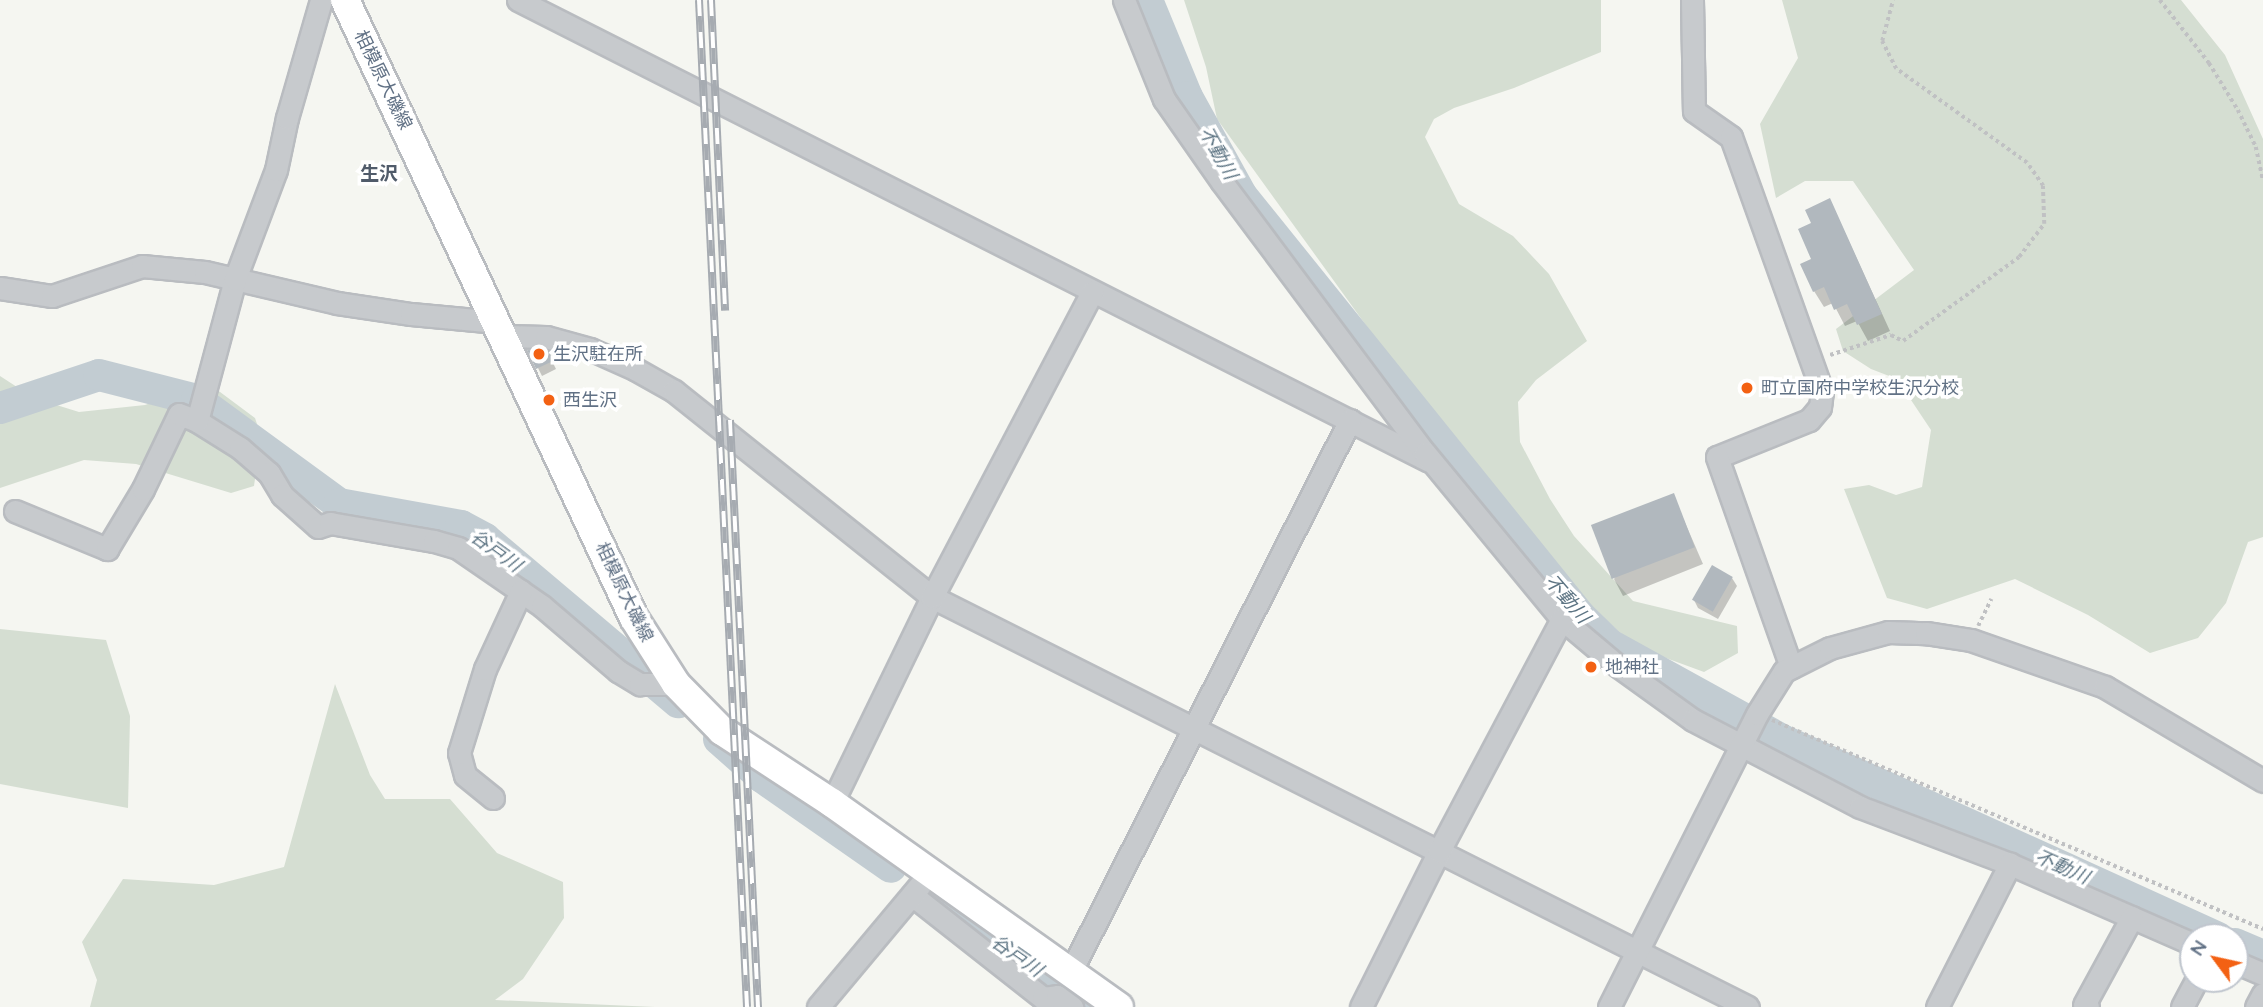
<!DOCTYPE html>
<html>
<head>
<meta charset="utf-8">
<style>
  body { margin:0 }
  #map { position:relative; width:2263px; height:1007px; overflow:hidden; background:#f5f6f1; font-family:Quicksand,"Noto Sans JP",sans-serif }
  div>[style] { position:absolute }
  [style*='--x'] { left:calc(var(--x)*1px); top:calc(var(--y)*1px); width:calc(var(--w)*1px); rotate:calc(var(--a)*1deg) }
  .green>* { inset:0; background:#d5ded2 }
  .shadow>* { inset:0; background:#0003 }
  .river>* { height:32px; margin:-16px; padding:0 16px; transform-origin:16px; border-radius:16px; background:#c2ccd2 }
  .building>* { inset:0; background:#b1b8be; transform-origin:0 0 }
  .path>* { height:3.5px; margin-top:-1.75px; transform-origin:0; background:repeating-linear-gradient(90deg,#c0c1c3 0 3.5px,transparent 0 7px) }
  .roads { filter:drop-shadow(2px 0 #b9bcc0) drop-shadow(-2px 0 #b9bcc0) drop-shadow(0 2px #b9bcc0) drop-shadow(0 -2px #b9bcc0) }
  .minor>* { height:21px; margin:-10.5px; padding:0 10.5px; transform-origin:10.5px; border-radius:10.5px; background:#c7cacd }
  .major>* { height:28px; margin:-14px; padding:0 14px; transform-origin:14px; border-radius:14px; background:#fff }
  .rail>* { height:8px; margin-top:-4px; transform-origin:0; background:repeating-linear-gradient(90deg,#fff 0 16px,#a6abb1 0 32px); box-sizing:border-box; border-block:2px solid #a6abb1 }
  .dots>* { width:19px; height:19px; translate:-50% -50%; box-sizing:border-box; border:4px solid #fff; border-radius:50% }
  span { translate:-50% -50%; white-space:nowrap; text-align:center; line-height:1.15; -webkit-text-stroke:7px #fff; paint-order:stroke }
  .street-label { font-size:18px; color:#617185 }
  .poi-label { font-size:18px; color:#617185 }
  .left { translate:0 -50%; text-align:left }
  .water-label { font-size:19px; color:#5d7483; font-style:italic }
  .neighbourhood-label { font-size:19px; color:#505b6a; font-weight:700 }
  .north { position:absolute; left:2179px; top:923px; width:70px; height:70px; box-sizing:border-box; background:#fff; border:2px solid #c0c6ce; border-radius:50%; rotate:303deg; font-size:19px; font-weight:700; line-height:28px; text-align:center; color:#617185 }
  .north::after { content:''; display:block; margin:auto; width:24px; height:32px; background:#f36113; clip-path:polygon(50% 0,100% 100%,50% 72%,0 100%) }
</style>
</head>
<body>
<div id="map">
  <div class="green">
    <div style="clip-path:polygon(1184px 0,1601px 0,1601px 52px,1514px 88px,1454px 108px,1434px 119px,1425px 137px,1459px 204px,1513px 236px,1549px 274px,1587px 341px,1536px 380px,1518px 402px,1520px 442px,1550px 499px,1574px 536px,1633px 601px,1737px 626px,1738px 653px,1704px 672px,1636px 647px,1562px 580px,1412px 389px,1217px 119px,1206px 67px)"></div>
    <div style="clip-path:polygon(1782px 0,2181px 0,2225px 55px,2263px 139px,2263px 537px,2248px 542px,2226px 603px,2198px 638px,2150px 653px,2088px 615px,2015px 579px,1927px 609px,1887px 598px,1844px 489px,1869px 485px,1896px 495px,1922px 487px,1931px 430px,1897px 379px,1871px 369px,1843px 351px,1836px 329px,1914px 270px,1853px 181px,1805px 181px,1776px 198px,1760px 124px,1798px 58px)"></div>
    <div style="clip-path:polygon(0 376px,34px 398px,79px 412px,145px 405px,192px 388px,216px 389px,255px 418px,261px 436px,254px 486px,231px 493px,136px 464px,84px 460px,0 488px)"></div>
    <div style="clip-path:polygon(0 629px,106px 640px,130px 716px,128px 808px,0 784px)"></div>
    <div style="clip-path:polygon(335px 684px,370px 775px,385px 799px,450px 799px,497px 853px,563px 882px,564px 918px,523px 979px,495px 1000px,655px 1007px,90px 1007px,97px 980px,82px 942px,123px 879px,214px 885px,284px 867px)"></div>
  </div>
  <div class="shadow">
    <div style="clip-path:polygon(1830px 200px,1890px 331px,1868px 341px,1857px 321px,1845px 326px,1833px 303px,1824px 307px,1814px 291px,1813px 224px)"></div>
    <div style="clip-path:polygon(548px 353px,556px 369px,542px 376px,538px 368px)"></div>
    <div style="clip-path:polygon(1673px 495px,1703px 564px,1623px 596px,1614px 579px)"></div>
    <div style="clip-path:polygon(1732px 578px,1737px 586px,1718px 619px,1698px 608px,1694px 600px)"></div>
  </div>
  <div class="river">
    <div style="--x:1147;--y:0;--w:105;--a:67.6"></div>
    <div style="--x:1187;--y:97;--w:112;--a:61.1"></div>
    <div style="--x:1241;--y:195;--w:541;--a:51.16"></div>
    <div style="--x:1580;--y:616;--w:42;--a:44"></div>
    <div style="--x:1610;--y:645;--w:196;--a:28.9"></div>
    <div style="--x:1782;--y:740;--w:478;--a:24.4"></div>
    <div style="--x:0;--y:408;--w:104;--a:-18.4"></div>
    <div style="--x:99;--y:375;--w:101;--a:14.3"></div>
    <div style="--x:197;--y:400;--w:176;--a:36.2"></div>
    <div style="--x:339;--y:504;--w:124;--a:10.2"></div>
    <div style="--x:461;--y:526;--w:27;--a:28"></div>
    <div style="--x:485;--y:539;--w:253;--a:40.2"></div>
    <div style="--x:719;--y:739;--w:57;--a:41.5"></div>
    <div style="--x:762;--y:777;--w:157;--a:34.9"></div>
    <div style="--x:944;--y:905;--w:178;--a:34.9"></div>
    <div style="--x:2235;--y:944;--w:30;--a:23"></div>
  </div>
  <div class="building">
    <div style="clip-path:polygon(1830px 198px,1882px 314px,1857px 325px,1847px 304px,1834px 310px,1824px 287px,1813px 292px,1800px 264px,1811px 259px,1798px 229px,1811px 223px,1805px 210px)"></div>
    <div style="clip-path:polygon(527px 350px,549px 351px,553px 361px,536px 369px)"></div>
    <div style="left:1674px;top:493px;width:58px;height:89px;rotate:69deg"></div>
    <div style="left:1712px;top:565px;width:24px;height:40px;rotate:30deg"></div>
  </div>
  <div class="path">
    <div style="--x:2160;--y:0;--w:80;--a:52.1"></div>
    <div style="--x:2209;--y:63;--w:55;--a:58.3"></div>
    <div style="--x:2238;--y:110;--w:41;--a:64.1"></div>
    <div style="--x:2256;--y:147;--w:33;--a:78"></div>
    <div style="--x:1830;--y:355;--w:64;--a:-18.2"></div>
    <div style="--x:1891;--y:335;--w:13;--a:27"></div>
    <div style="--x:1903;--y:341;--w:143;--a:-35.9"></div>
    <div style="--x:2019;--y:257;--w:41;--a:-52.9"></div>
    <div style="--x:2044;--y:224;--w:38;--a:-92"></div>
    <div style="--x:2043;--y:186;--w:28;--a:-125"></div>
    <div style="--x:2027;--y:163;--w:161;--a:-144.3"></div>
    <div style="--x:1896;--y:69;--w:31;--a:-117"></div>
    <div style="--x:1882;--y:41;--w:42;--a:-75"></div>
    <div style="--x:1978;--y:626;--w:30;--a:-64"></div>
    <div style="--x:1772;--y:720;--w:534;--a:23.06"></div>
  </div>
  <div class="roads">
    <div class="minor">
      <div style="--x:518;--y:0;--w:1021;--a:26.84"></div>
      <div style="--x:1124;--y:0;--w:107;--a:68"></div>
      <div style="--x:1164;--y:99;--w:101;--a:55.1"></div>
      <div style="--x:1222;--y:182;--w:339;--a:53.2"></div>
      <div style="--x:1425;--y:453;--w:215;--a:50.5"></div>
      <div style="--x:1562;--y:619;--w:73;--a:40"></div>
      <div style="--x:1618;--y:666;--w:92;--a:35.8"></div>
      <div style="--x:1693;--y:720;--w:188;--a:27.5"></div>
      <div style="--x:1860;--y:807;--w:160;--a:20.8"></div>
      <div style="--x:2010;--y:864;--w:200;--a:23.6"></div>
      <div style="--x:1692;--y:0;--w:111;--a:89"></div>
      <div style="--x:1694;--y:111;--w:45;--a:35.1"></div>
      <div style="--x:1731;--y:137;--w:270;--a:70.3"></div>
      <div style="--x:1822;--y:391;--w:16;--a:97"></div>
      <div style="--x:1820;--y:407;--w:17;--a:130"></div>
      <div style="--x:1809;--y:420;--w:99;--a:158.1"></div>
      <div style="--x:1717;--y:457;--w:223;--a:70.6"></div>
      <div style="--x:0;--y:288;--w:53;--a:8.7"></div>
      <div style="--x:52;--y:296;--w:95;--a:-18.4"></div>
      <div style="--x:142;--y:266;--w:63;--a:5.4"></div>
      <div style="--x:205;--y:272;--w:136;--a:13.2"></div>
      <div style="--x:337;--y:303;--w:75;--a:8.5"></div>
      <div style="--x:411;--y:314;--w:86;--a:5.3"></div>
      <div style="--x:504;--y:336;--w:42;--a:1.4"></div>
      <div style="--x:546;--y:337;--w:46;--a:15.3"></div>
      <div style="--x:590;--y:349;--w:49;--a:24"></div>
      <div style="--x:635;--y:369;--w:45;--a:29.4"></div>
      <div style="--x:674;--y:391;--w:330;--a:38.6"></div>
      <div style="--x:932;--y:597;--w:913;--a:26.68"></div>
      <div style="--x:197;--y:421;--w:51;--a:32.1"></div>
      <div style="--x:240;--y:448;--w:38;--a:41"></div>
      <div style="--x:269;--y:473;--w:26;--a:59"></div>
      <div style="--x:282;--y:495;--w:48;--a:41.6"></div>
      <div style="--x:318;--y:527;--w:13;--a:-18"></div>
      <div style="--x:330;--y:523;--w:106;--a:9.8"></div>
      <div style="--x:434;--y:541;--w:25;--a:16"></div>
      <div style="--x:458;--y:548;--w:102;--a:34.6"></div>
      <div style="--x:542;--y:606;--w:100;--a:40.5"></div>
      <div style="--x:618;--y:671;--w:26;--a:31"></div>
      <div style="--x:640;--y:684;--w:36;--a:0"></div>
      <div style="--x:15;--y:511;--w:100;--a:22.4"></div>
      <div style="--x:107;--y:549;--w:70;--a:-59"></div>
      <div style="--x:143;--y:489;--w:83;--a:-64.4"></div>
      <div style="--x:179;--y:414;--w:19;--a:21"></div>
      <div style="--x:197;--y:421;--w:147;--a:-75"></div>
      <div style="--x:235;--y:279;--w:116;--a:-69.4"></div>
      <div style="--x:276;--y:170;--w:53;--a:-78.1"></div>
      <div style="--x:287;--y:118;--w:123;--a:-73.9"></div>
      <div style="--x:493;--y:798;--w:36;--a:-141"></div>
      <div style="--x:465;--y:775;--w:23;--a:-105"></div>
      <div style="--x:459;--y:753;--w:88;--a:-72.8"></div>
      <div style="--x:485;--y:669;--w:86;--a:-65.2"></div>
      <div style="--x:832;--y:803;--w:229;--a:-64.1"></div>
      <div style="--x:932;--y:597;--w:344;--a:-62.3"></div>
      <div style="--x:912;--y:895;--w:167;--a:38.2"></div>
      <div style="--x:1043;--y:998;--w:14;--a:-8"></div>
      <div style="--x:1057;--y:996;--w:19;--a:36"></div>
      <div style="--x:2235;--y:962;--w:30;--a:23"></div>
      <div style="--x:1070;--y:973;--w:620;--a:-63.15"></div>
      <div style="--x:818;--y:1007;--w:159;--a:-50.1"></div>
      <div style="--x:1361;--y:1007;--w:174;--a:-63.4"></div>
      <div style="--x:1439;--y:851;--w:263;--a:-62.1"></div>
      <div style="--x:1609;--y:1007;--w:328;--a:-63.2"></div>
      <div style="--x:1757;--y:714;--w:51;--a:-57.9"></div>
      <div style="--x:1784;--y:671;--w:51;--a:-26.6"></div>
      <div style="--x:1830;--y:648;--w:60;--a:-15.4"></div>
      <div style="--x:1888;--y:632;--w:38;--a:2"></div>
      <div style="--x:1926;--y:633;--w:46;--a:8.8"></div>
      <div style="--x:1971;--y:640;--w:142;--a:19.3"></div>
      <div style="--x:2105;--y:687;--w:184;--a:30.7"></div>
      <div style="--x:1937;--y:1007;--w:161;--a:-63"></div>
      <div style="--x:2088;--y:1007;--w:4;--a:-153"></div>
      <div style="--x:2084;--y:1005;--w:100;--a:-61.4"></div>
      <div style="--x:2182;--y:1007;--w:32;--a:-62"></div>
      <div style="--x:2256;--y:1007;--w:15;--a:-62"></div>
    </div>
    <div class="major">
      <div style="--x:345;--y:0;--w:682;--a:64.94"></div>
      <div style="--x:634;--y:618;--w:78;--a:57.5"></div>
      <div style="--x:676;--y:684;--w:66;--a:45.6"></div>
      <div style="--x:722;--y:731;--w:131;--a:33.2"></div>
      <div style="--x:832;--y:803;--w:352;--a:35.4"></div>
    </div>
  </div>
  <div class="rail">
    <div style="--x:699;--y:0;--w:1008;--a:87.27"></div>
    <div style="--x:711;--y:0;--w:311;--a:87.4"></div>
    <div style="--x:730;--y:420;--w:588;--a:87.27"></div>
  </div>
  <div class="dots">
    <div style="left:539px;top:354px;background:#f36113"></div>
    <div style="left:1747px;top:388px;background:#f36113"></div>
    <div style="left:549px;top:400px;background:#f36113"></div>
    <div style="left:1591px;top:667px;background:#f36113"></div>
  </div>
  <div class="street-label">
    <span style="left:383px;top:80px;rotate:64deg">相模原大磯線</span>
    <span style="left:624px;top:592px;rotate:64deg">相模原大磯線</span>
  </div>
  <div class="poi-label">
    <span class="left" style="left:553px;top:354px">生沢駐在所</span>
    <span class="left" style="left:1761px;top:388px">町立国府中学校生沢分校</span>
    <span class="left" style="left:563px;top:400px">西生沢</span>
    <span class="left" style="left:1605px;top:667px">地神社</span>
  </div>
  <div class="water-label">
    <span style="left:1218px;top:153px;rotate:61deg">不動川</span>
    <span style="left:496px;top:551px;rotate:36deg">谷戸川</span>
    <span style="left:1567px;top:599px;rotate:49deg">不動川</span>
    <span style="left:2062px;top:867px;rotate:24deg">不動川</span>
    <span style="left:1017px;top:956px;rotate:35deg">谷戸川</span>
  </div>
  <div class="neighbourhood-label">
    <span style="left:379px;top:174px">生沢</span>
  </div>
  <div class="north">N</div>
</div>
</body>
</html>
